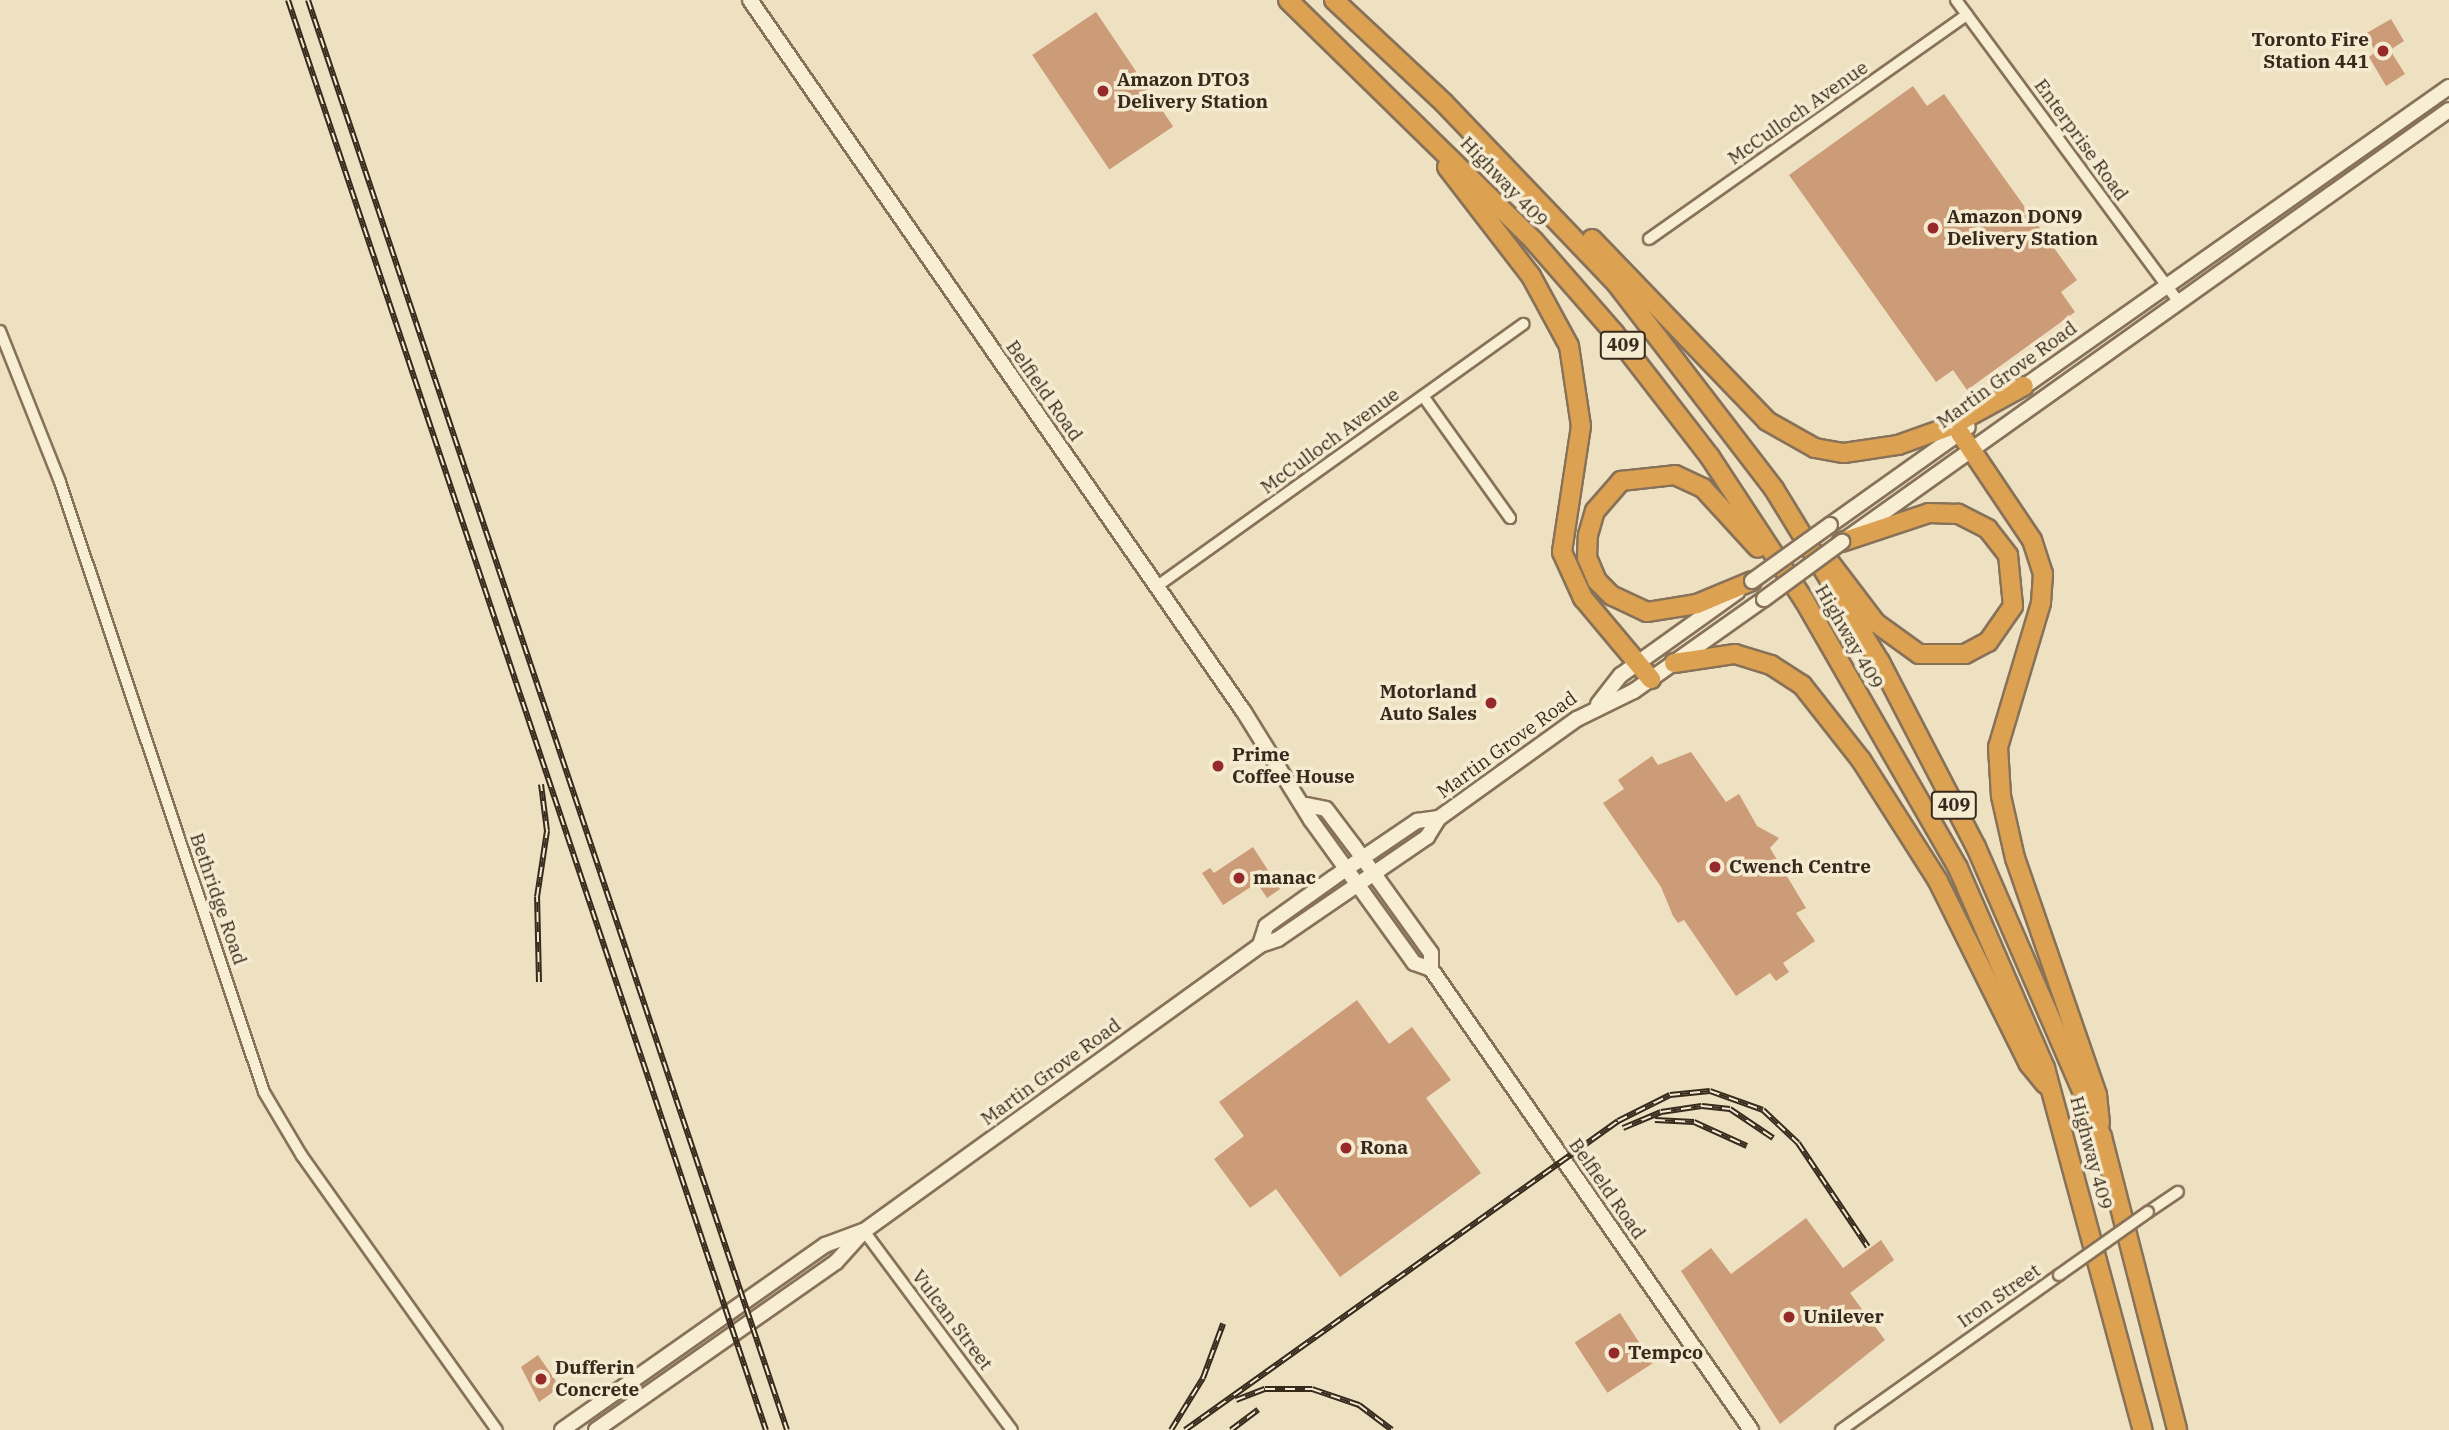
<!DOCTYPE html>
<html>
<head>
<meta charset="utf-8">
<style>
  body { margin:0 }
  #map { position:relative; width:2449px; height:1430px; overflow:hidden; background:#eee1c1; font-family:"IBM Plex Serif",serif }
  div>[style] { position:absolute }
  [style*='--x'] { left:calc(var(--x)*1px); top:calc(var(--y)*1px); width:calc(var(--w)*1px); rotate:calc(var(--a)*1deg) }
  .building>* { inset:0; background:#cc9b77; transform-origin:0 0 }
  .roads { filter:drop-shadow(2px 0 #877259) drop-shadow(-2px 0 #877259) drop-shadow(0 2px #877259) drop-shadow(0 -2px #877259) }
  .street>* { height:10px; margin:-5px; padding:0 5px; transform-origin:5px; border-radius:5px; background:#f8eed4 }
  .secondary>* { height:14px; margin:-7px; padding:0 7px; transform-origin:7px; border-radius:7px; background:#f8eed4 }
  .highway>* { height:18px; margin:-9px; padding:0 9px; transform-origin:9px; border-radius:9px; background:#dda152 }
  .rail>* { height:6px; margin-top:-3px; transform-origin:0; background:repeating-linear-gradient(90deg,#f5ebd1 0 10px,#372a1d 0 20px); box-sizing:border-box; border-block:2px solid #372a1d }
  .bridges { filter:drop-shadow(2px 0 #877259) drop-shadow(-2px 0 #877259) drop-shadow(0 2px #877259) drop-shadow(0 -2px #877259) }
  .street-bridge>* { height:10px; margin:-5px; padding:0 5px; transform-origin:5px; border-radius:5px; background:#f8eed4 }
  .secondary-bridge>* { height:14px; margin:-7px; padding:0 7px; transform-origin:7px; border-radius:7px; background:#f8eed4 }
  .dots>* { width:19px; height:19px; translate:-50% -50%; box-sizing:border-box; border:4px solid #f5ebd1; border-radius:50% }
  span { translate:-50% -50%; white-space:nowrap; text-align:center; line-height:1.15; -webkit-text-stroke:7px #f5ebd1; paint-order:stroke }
  .shield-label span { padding:2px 5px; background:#f5ebd1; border:2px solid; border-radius:5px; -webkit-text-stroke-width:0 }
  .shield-label { font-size:18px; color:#372a1d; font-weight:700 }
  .poi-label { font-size:19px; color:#372a1d; font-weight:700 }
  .right { translate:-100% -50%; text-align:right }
  .left { translate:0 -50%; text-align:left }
  .street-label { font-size:19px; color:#372a1d }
</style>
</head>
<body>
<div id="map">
  <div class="building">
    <div style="left:1096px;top:12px;width:138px;height:77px;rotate:56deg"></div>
    <div style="clip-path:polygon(2391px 19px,2404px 41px,2390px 50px,2405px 74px,2386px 86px,2369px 57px,2376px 52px,2365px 34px)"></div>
    <div style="clip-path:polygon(1913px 86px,1927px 106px,1944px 94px,2077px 280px,2061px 292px,2075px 312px,1967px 390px,1953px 370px,1936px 382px,1789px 175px)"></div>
    <div style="clip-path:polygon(1691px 752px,1726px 802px,1739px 794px,1757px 826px,1779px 838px,1770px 848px,1806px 908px,1796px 913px,1815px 941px,1783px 963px,1789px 972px,1776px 981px,1770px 973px,1736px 996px,1684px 920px,1678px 923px,1673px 916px,1661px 887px,1603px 803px,1624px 789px,1618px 780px,1652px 756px,1658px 765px)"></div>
    <div style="clip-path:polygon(1253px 847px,1280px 889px,1267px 898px,1257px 883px,1223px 905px,1202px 873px,1210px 868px,1214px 873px)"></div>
    <div style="clip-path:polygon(1357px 1000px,1389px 1044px,1412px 1027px,1451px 1080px,1426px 1098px,1481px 1173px,1340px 1277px,1276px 1189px,1250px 1208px,1214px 1159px,1244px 1136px,1219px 1102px)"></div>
    <div style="clip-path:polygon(1806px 1218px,1843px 1268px,1881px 1240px,1885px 1246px,1894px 1260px,1850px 1293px,1885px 1340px,1780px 1424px,1681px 1271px,1711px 1248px,1731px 1274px)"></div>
    <div style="left:1620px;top:1313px;width:60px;height:54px;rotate:57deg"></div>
    <div style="clip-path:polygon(538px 1355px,560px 1387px,539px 1402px,521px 1367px)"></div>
  </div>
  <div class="roads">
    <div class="street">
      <div style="--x:1956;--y:0;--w:374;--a:53.6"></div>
      <div style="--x:1649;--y:239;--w:389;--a:-35.2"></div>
      <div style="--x:0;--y:331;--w:162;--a:68.3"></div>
      <div style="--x:60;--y:482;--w:643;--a:71.51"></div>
      <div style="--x:264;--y:1092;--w:74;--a:59.3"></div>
      <div style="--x:302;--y:1156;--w:336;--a:54.6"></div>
      <div style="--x:1423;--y:396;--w:150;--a:54.5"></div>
      <div style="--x:1156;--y:587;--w:452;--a:-35.6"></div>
      <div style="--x:2148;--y:1212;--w:36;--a:-34"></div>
      <div style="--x:864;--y:1231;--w:248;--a:53.4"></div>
      <div style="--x:1841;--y:1430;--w:267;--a:-35.4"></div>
    </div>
    <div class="secondary">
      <div style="--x:750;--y:0;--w:867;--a:55.25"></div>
      <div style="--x:1244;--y:712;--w:127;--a:58.2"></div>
      <div style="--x:1311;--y:820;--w:176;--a:54.2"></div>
      <div style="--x:1414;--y:963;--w:18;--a:19"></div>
      <div style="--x:1431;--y:969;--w:561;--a:55.23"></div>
      <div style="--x:2015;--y:393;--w:531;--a:-35.19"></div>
      <div style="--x:1830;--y:525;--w:169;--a:-35.4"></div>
      <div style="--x:1849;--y:537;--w:736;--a:-35.44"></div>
      <div style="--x:1598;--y:704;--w:37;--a:-52"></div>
      <div style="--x:1621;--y:675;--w:143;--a:-35.6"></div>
      <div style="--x:1307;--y:805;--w:19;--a:12"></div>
      <div style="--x:1326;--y:809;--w:46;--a:52.9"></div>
      <div style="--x:1354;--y:846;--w:132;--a:54.3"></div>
      <div style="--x:1431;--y:953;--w:16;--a:90"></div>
      <div style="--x:1260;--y:945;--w:20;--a:-72"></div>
      <div style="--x:1266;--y:926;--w:82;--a:-35.6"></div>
      <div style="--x:1333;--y:878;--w:102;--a:-34.2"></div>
      <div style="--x:1417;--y:821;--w:22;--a:-8"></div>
      <div style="--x:562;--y:1430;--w:322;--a:-35.1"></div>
      <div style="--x:825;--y:1245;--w:40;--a:-20.2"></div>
      <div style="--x:596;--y:1430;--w:293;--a:-35"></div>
      <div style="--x:836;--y:1262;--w:42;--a:-47.9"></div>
      <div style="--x:864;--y:1231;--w:488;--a:-35.8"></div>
      <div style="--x:1260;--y:945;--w:19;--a:-18"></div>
      <div style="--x:1278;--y:939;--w:181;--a:-34.4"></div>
      <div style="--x:1427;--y:837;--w:22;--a:-58"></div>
      <div style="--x:1439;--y:818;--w:170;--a:-35.7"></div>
      <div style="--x:1577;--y:719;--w:64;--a:-26.2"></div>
      <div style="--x:1634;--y:691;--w:159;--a:-35.3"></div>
    </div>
    <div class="highway">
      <div style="--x:1288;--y:0;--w:344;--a:44.4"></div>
      <div style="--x:1534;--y:241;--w:123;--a:48.9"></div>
      <div style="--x:1615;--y:334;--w:155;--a:52.3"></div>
      <div style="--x:1710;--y:457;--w:171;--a:56.7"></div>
      <div style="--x:1804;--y:600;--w:309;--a:60.1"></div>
      <div style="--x:1958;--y:868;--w:218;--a:66.5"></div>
      <div style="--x:2045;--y:1068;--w:375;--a:74.9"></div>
      <div style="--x:1334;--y:0;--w:151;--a:43.1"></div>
      <div style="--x:1444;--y:103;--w:249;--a:46.3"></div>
      <div style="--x:1616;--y:283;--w:260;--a:52.5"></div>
      <div style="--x:1774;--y:489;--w:203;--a:58.5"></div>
      <div style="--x:1880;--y:662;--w:208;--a:62.6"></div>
      <div style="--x:1976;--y:847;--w:316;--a:66.5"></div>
      <div style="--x:2102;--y:1137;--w:302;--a:75.6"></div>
      <div style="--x:1447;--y:167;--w:138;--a:52.4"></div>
      <div style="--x:1531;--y:276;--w:80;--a:61.5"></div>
      <div style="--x:1569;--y:346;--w:81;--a:81.5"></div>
      <div style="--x:1581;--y:426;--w:127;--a:98.6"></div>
      <div style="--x:1562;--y:552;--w:51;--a:65.5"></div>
      <div style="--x:1583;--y:598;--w:106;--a:50"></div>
      <div style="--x:1592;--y:239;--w:252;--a:46.1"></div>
      <div style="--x:1767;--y:421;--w:55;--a:29.4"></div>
      <div style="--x:1815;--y:448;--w:29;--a:10"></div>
      <div style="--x:1844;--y:453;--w:55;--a:-8.4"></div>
      <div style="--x:1898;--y:445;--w:56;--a:-19.7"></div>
      <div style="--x:1951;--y:426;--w:83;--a:-28.7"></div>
      <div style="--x:1960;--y:433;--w:129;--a:56.1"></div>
      <div style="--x:2032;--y:540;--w:36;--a:72"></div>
      <div style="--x:2043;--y:574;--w:29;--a:94"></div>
      <div style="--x:2041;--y:603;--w:150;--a:106.6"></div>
      <div style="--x:1998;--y:747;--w:49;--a:86.5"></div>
      <div style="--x:2001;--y:796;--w:64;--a:77.3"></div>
      <div style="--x:2015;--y:858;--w:251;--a:70.9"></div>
      <div style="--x:2097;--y:1095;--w:28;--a:84"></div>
      <div style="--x:1831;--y:564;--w:74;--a:52.7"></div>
      <div style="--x:1876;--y:623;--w:53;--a:35.8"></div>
      <div style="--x:1919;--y:654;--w:46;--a:0"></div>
      <div style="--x:1965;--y:654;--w:26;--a:-28"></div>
      <div style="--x:1988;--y:642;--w:44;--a:-55.2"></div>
      <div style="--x:2013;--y:606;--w:51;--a:-95.6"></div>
      <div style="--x:2008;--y:555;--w:33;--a:-128"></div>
      <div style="--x:1988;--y:529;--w:34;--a:-153"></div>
      <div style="--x:1958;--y:514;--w:29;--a:-178"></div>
      <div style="--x:1929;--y:513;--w:92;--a:161.6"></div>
      <div style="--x:1752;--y:581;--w:60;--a:157.3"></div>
      <div style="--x:1697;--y:604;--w:51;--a:170.9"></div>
      <div style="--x:1647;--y:612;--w:38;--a:-155"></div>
      <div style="--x:1612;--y:596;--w:21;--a:-135"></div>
      <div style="--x:1597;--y:581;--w:25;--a:-113"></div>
      <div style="--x:1587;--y:558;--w:23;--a:-88"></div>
      <div style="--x:1588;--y:535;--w:25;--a:-74"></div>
      <div style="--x:1595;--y:511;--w:40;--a:-49"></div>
      <div style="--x:1621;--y:481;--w:54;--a:-6.3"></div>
      <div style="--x:1675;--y:475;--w:31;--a:25"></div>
      <div style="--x:1703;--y:488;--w:81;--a:47.5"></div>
      <div style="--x:1674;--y:663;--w:62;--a:-8.4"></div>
      <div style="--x:1735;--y:654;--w:38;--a:17"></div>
      <div style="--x:1771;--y:665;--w:37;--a:33"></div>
      <div style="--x:1802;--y:685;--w:95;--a:51.8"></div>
      <div style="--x:1861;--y:760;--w:143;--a:57.5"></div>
      <div style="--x:1938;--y:881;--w:204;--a:63.6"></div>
      <div style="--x:2029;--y:1064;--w:26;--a:51"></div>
    </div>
  </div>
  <div class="rail">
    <div style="--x:288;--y:0;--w:1508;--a:71.52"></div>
    <div style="--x:308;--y:0;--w:1508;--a:71.48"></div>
    <div style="--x:539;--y:982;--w:85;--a:-91.3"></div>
    <div style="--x:537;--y:897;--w:67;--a:-81.4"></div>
    <div style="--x:547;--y:831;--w:47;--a:-97.3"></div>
    <div style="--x:1655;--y:1120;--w:39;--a:3"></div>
    <div style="--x:1694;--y:1122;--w:58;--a:24.4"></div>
    <div style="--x:1623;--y:1128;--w:41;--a:-22.8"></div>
    <div style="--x:1661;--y:1112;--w:41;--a:-8.3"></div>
    <div style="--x:1702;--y:1106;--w:28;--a:6"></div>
    <div style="--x:1730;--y:1109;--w:52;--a:34"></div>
    <div style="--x:1236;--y:1400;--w:31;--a:-21"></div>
    <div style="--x:1265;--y:1389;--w:47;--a:0"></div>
    <div style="--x:1312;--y:1389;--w:50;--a:18.8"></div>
    <div style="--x:1359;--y:1405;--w:41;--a:37.1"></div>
    <div style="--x:1171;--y:1430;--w:61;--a:-58.4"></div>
    <div style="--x:1203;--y:1378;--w:58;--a:-69.7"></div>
    <div style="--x:1185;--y:1430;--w:532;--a:-35.51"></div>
    <div style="--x:1618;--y:1121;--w:58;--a:-26.6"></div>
    <div style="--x:1670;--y:1095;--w:40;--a:-5.7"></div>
    <div style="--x:1710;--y:1091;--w:56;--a:19.7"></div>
    <div style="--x:1763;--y:1110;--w:48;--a:43.3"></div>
    <div style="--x:1798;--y:1143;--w:125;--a:56.1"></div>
    <div style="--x:1231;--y:1430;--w:34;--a:-37"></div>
  </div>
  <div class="bridges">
    <div class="street-bridge">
      <div style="--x:2059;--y:1275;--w:109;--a:-35.3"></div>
    </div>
    <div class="secondary-bridge">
      <div style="--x:1752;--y:581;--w:96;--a:-35.7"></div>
      <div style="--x:1764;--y:599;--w:97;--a:-36.2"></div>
    </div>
  </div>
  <div class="dots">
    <div style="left:2383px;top:51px;background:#962929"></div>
    <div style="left:1103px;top:91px;background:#962929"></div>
    <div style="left:1933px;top:228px;background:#962929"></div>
    <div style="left:1491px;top:703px;background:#962929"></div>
    <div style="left:1218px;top:766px;background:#962929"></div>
    <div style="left:1715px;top:867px;background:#962929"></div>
    <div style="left:1239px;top:878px;background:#962929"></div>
    <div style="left:1346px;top:1148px;background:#962929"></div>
    <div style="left:1789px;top:1317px;background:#962929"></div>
    <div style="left:1614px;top:1353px;background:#962929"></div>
    <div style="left:541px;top:1379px;background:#962929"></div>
  </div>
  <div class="shield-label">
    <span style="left:1623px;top:345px">409</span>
    <span style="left:1954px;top:805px">409</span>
  </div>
  <div class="poi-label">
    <span class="right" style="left:2369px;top:51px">Toronto Fire<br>Station 441</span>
    <span class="left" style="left:1117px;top:91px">Amazon DTO3<br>Delivery Station</span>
    <span class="left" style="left:1947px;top:228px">Amazon DON9<br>Delivery Station</span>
    <span class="right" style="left:1477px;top:703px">Motorland<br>Auto Sales</span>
    <span class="left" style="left:1232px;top:766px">Prime<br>Coffee House</span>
    <span class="left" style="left:1729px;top:867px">Cwench Centre</span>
    <span class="left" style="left:1253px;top:878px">manac</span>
    <span class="left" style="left:1360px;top:1148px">Rona</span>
    <span class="left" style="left:1803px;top:1317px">Unilever</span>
    <span class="left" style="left:1628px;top:1353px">Tempco</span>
    <span class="left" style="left:555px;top:1379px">Dufferin<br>Concrete</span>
  </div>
  <div class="street-label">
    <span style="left:1798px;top:113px;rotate:-35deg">McCulloch Avenue</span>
    <span style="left:2081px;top:140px;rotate:54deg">Enterprise Road</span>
    <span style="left:1504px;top:182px;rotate:46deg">Highway 409</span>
    <span style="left:2007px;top:375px;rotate:-36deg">Martin Grove Road</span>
    <span style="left:1044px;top:391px;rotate:55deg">Belfield Road</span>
    <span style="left:1330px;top:441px;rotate:-36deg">McCulloch Avenue</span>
    <span style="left:1849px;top:637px;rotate:60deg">Highway 409</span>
    <span style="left:1507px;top:745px;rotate:-36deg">Martin Grove Road</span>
    <span style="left:218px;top:899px;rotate:71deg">Bethridge Road</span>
    <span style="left:1051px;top:1072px;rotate:-36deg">Martin Grove Road</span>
    <span style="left:2091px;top:1153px;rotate:75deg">Highway 409</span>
    <span style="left:1607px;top:1189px;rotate:55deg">Belfield Road</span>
    <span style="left:1999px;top:1296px;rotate:-35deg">Iron Street</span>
    <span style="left:952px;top:1320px;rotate:53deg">Vulcan Street</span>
  </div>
</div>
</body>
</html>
